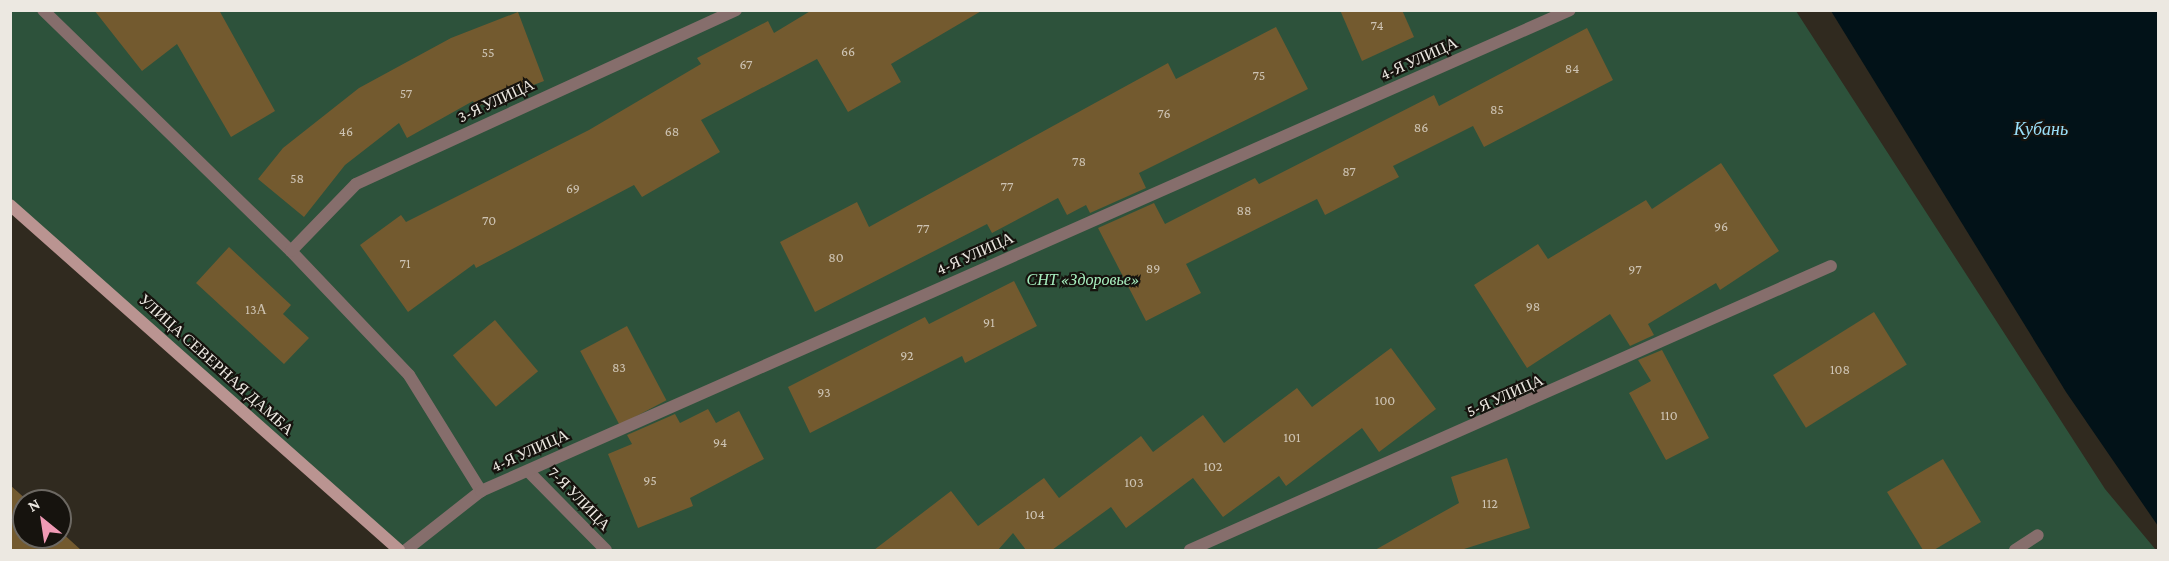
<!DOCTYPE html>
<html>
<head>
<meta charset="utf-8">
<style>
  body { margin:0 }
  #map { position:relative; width:2169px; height:561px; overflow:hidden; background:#302a1f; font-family:"Crimson Pro",serif }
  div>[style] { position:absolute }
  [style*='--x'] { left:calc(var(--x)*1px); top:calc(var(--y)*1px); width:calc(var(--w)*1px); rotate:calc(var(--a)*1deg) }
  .green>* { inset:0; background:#2d523b }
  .water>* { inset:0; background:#021218 }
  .building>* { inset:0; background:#735a2f; transform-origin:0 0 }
  .street>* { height:12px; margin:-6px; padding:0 6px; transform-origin:6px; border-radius:6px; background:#866e6c }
  .secondary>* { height:12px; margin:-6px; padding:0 6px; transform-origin:6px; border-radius:6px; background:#ba9491 }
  span { translate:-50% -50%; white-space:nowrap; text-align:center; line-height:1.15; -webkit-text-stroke:4.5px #16130e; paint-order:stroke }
  .number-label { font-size:14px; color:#cec4b4 }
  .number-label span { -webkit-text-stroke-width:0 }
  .street-label { font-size:16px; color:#ece8e1 }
  .park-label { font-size:16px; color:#a8f0c0; font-style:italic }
  .water-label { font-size:18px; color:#9ae0fa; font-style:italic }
  .frame { position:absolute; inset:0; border:12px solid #ece8e1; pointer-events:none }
  .north { position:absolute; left:12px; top:489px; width:60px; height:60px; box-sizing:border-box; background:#16130e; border:2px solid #6c6862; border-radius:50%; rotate:330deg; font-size:16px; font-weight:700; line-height:24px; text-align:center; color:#ece8e1 }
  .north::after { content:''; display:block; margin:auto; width:21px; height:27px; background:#f09ab5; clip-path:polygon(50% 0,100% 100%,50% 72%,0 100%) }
</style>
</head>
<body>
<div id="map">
  <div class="green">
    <div style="clip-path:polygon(11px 11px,1796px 11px,2105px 489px,2156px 550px,399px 550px,11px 205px)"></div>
  </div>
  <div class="water">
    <div style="clip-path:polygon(1831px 11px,2158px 11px,2158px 526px,2066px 392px)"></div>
  </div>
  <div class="building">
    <div style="clip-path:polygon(94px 10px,219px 10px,275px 111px,231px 137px,177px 44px,142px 71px)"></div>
    <div style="clip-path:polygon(812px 10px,983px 10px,891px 64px,901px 82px,848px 112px,817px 59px,701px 120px,720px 152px,642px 197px,634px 185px,476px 268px,474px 264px,408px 312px,360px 245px,401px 215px,406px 222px,589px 130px,701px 64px,697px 58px,768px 21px,774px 33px)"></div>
    <div style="clip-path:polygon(1340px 10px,1402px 10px,1414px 37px,1362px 61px)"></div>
    <div style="clip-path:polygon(518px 12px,544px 81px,476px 107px,473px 101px,407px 138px,399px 123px,345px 165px,304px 217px,258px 179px,283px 148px,359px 88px,451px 38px)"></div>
    <div style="clip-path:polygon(1276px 27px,1308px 89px,1139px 173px,1146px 188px,1090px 213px,1086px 205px,1067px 215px,1058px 198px,992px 233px,987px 224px,815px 312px,780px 242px,857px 202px,869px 227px,1168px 63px,1176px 79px)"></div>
    <div style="clip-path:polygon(1587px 28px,1613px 80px,1484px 147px,1473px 126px,1393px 166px,1399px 177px,1325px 215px,1317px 199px,1186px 264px,1201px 293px,1146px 321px,1098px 228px,1154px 203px,1165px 224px,1255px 178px,1259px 184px,1434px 95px,1439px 106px)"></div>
    <div style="clip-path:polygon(1721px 163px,1779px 251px,1720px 290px,1716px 283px,1648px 324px,1654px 335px,1630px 346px,1610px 314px,1527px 368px,1474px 285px,1538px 244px,1548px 259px,1646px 200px,1652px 209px)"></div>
    <div style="clip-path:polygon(229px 247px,291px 305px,283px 314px,309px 338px,284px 364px,196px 283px)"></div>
    <div style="clip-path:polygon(1014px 281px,1037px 326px,965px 363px,962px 356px,810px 433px,788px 387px,925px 317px,929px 324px)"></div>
    <div style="left:1874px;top:312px;width:62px;height:119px;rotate:58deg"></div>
    <div style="left:495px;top:320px;width:67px;height:55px;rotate:50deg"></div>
    <div style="left:627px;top:326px;width:84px;height:53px;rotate:62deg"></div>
    <div style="clip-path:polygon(1391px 348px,1436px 409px,1379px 452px,1362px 428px,1286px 486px,1279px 476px,1223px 517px,1193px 478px,1126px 528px,1111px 507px,1052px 550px,1026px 550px,1013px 533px,998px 550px,874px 550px,951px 491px,978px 526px,1044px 478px,1059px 498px,1141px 436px,1153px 452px,1203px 415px,1224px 443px,1297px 388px,1312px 407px)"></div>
    <div style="clip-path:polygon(1662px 350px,1709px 438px,1666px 460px,1629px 393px,1651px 381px,1638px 360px)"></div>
    <div style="clip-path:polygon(708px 409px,716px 423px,739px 411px,764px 459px,690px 498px,693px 506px,638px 528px,608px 454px,632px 444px,627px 435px,675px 414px,680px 423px)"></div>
    <div style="clip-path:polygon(1507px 458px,1530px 528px,1461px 550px,1375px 550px,1459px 503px,1451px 477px)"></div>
    <div style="clip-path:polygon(1943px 459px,1981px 522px,1934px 550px,1923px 550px,1887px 492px)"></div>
    <div style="clip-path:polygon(10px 485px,28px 501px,24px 537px,60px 537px,60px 531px,81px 550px,10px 550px)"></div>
  </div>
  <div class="street">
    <div style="--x:43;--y:10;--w:346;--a:44.2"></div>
    <div style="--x:291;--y:251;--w:171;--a:46.4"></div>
    <div style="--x:409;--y:375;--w:137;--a:58.2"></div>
    <div style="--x:291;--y:251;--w:93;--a:-45.9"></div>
    <div style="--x:356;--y:184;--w:418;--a:-24.6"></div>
    <div style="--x:528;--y:471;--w:111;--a:45.4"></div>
    <div style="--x:406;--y:550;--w:95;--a:-38.2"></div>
    <div style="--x:481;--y:491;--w:1190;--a:-23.83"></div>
    <div style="--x:1190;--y:550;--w:701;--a:-23.9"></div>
    <div style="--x:2015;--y:550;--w:27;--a:-33"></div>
  </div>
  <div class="secondary">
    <div style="--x:10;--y:205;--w:520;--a:41.57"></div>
  </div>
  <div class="number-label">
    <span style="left:1377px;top:25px">74</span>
    <span style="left:848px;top:51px">66</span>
    <span style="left:488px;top:52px">55</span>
    <span style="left:746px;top:64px">67</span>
    <span style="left:1572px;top:68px">84</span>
    <span style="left:1259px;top:75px">75</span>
    <span style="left:406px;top:93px">57</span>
    <span style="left:1497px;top:109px">85</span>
    <span style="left:1164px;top:113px">76</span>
    <span style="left:1421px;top:127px">86</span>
    <span style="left:346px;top:131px">46</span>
    <span style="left:672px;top:131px">68</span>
    <span style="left:1079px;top:161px">78</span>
    <span style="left:1349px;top:171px">87</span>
    <span style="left:297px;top:178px">58</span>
    <span style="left:1007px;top:186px">77</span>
    <span style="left:573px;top:188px">69</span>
    <span style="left:1244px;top:210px">88</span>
    <span style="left:489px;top:220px">70</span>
    <span style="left:1721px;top:226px">96</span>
    <span style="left:923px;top:228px">77</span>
    <span style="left:836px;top:257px">80</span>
    <span style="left:405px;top:263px">71</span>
    <span style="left:1153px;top:268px">89</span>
    <span style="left:1635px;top:269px">97</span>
    <span style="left:1533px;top:306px">98</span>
    <span style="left:256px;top:309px">13А</span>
    <span style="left:989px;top:322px">91</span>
    <span style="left:907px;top:355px">92</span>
    <span style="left:619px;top:367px">83</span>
    <span style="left:1840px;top:369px">108</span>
    <span style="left:824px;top:392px">93</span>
    <span style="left:1385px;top:400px">100</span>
    <span style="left:1669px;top:415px">110</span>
    <span style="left:1292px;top:437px">101</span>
    <span style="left:720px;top:442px">94</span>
    <span style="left:1213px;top:466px">102</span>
    <span style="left:650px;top:480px">95</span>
    <span style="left:1134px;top:482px">103</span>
    <span style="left:1490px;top:503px">112</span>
    <span style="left:1035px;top:514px">104</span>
  </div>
  <div class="street-label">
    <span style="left:1419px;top:59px;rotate:-24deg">4-Я УЛИЦА</span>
    <span style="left:496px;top:101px;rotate:-25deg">3-Я УЛИЦА</span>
    <span style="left:975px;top:254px;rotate:-24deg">4-Я УЛИЦА</span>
    <span style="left:216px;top:365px;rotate:42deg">УЛИЦА СЕВЕРНАЯ ДАМБА</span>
    <span style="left:1505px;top:396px;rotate:-24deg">5-Я УЛИЦА</span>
    <span style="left:530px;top:451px;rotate:-24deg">4-Я УЛИЦА</span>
    <span style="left:579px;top:499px;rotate:46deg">7-Я УЛИЦА</span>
  </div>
  <div class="park-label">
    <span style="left:1083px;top:280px">СНТ «Здоровье»</span>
  </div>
  <div class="water-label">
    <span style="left:2041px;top:129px">Кубань</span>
  </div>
  <div class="frame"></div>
  <div class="north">N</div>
</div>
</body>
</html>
